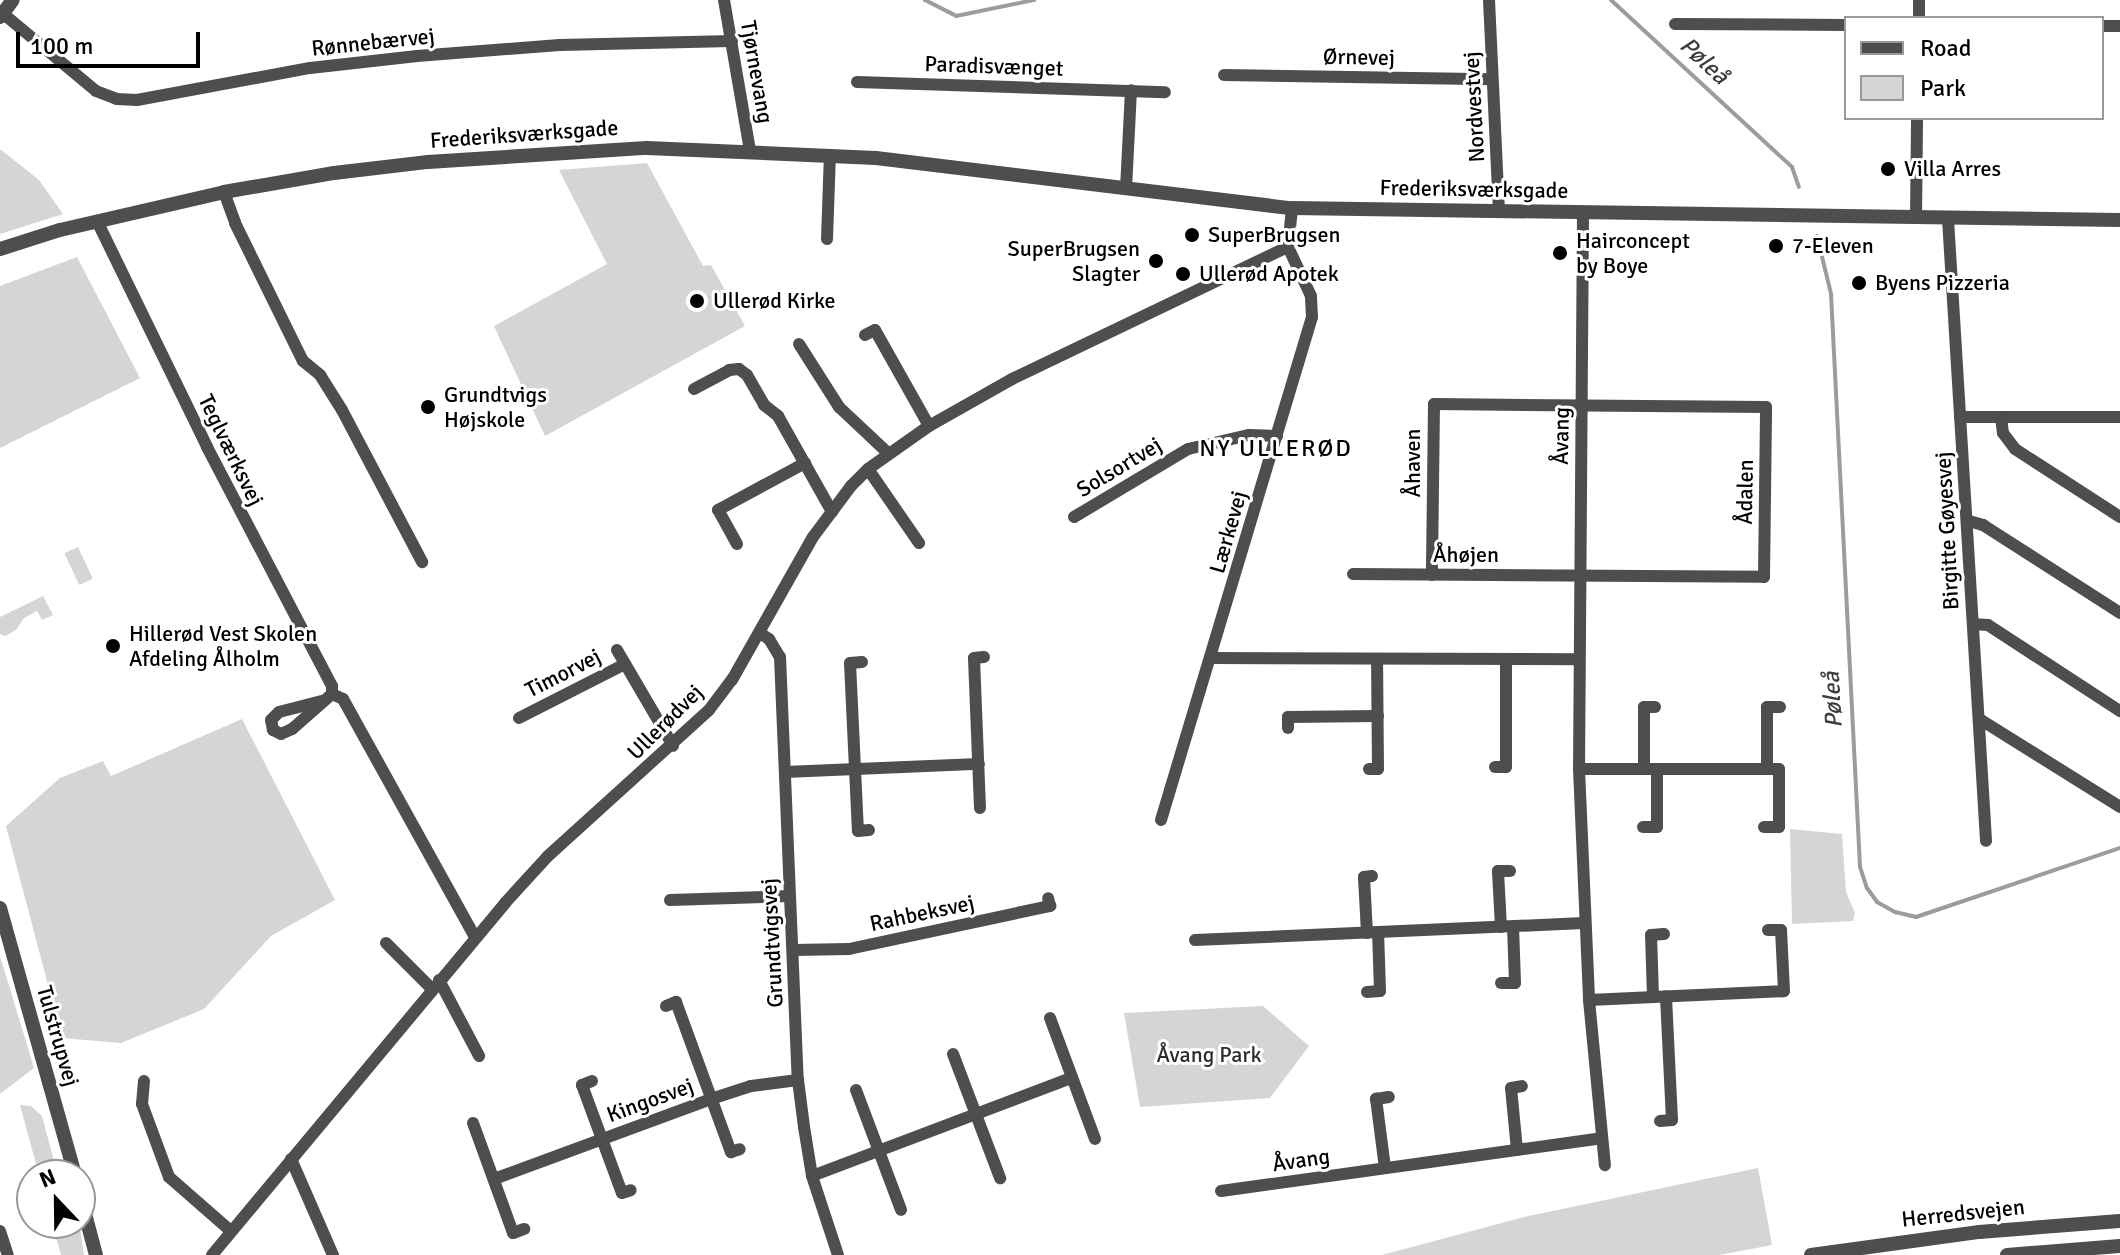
<!DOCTYPE html>
<html>
<head>
<meta charset="utf-8">
<style>
  body { margin:0 }
  #map { position:relative; width:2120px; height:1255px; overflow:hidden; background:#fff; font-family:Signika,sans-serif }
  div>[style] { position:absolute }
  [style*='--x'] { left:calc(var(--x)*1px); top:calc(var(--y)*1px); width:calc(var(--w)*1px); rotate:calc(var(--a)*1deg) }
  .green>* { inset:0; background:#d5d5d5; transform-origin:0 0 }
  .stream>* { height:4px; margin:-2px; padding:0 2px; transform-origin:2px; border-radius:2px; background:#9c9c9c }
  .minor>* { height:12px; margin:-6px; padding:0 6px; transform-origin:6px; border-radius:6px; background:#4e4e4e }
  .tertiary>* { height:14px; margin:-7px; padding:0 7px; transform-origin:7px; border-radius:7px; background:#4e4e4e }
  .dots>* { width:22px; height:22px; translate:-50% -50%; box-sizing:border-box; border:4px solid #fff; border-radius:50% }
  span { translate:-50% -50%; white-space:nowrap; text-align:center; line-height:1.15; -webkit-text-stroke:6px #fff; paint-order:stroke }
  .street-label { font-size:22px; color:#000 }
  .poi-label { font-size:22px; color:#000 }
  .left { translate:0 -50%; text-align:left }
  .right { translate:-100% -50%; text-align:right }
  .park-label { font-size:22px; color:#2c2c2c }
  .water-label { font-size:24px; color:#3d3d3d; font-style:italic }
  .neighbourhood-label { font-size:24px; color:#000; letter-spacing:2px }
  .legend { position:absolute; left:1844px; top:16px; width:260px; height:104px; box-sizing:border-box; background:#fff; border:2px solid #999; margin:0; padding:10px 14px; list-style:none; font-size:24px; color:#000 }
  .legend li { display:flex; align-items:center; gap:16px; height:40px }
  .legend b { width:40px; border:2px solid #999 }
  .north { position:absolute; left:16px; top:1159px; width:80px; height:80px; box-sizing:border-box; background:#fff; border:2px solid #999; border-radius:50%; rotate:338deg; font-size:22px; font-weight:700; line-height:32px; text-align:center; color:#000 }
  .north::after { content:''; display:block; margin:auto; width:28px; height:36px; background:#000; clip-path:polygon(50% 0,100% 100%,50% 72%,0 100%) }
  .scale { position:absolute; left:16px; top:32px; width:184px; height:36px; box-sizing:border-box; border:4px solid #000; border-top:0; padding-left:10px; font-size:24px; line-height:28px; white-space:nowrap; color:#000; -webkit-text-stroke:6px #fff; paint-order:stroke }
</style>
</head>
<body>
<div id="map">
  <div class="green">
    <div style="clip-path:polygon(0 149px,39px 180px,63px 214px,0 234px)"></div>
    <div style="clip-path:polygon(647px 163px,703px 266px,711px 265px,745px 326px,545px 436px,494px 326px,607px 264px,559px 170px)"></div>
    <div style="clip-path:polygon(77px 257px,140px 378px,0 448px,0 286px)"></div>
    <div style="left:78px;top:547px;width:35px;height:15px;rotate:65deg"></div>
    <div style="clip-path:polygon(43px 596px,53px 615px,42px 620px,37px 611px,24px 618px,16px 630px,5px 636px,0 634px,0 617px)"></div>
    <div style="clip-path:polygon(242px 719px,335px 900px,271px 936px,204px 1009px,121px 1043px,62px 1038px,6px 826px,60px 778px,103px 761px,111px 776px)"></div>
    <div style="clip-path:polygon(1790px 829px,1842px 834px,1846px 892px,1855px 913px,1853px 921px,1792px 924px)"></div>
    <div style="clip-path:polygon(0 956px,34px 1068px,0 1094px)"></div>
    <div style="clip-path:polygon(1263px 1006px,1309px 1046px,1270px 1098px,1140px 1107px,1124px 1013px)"></div>
    <div style="clip-path:polygon(20px 1105px,31px 1106px,42px 1116px,54px 1161px,60px 1160px,67px 1175px,39px 1175px)"></div>
    <div style="clip-path:polygon(1758px 1168px,1772px 1245px,1719px 1255px,1382px 1255px,1524px 1217px)"></div>
    <div style="clip-path:polygon(52px 1223px,79px 1223px,84px 1255px,61px 1255px)"></div>
  </div>
  <div class="stream">
    <div style="--x:925;--y:0;--w:35;--a:27"></div>
    <div style="--x:956;--y:16;--w:80;--a:-11.6"></div>
    <div style="--x:1611;--y:0;--w:246;--a:42.7"></div>
    <div style="--x:1792;--y:167;--w:21;--a:71"></div>
    <div style="--x:1817;--y:236;--w:60;--a:76.4"></div>
    <div style="--x:1831;--y:294;--w:574;--a:87.1"></div>
    <div style="--x:1860;--y:867;--w:22;--a:72"></div>
    <div style="--x:1867;--y:888;--w:17;--a:54"></div>
    <div style="--x:1877;--y:902;--w:21;--a:29"></div>
    <div style="--x:1895;--y:912;--w:22;--a:13"></div>
    <div style="--x:1916;--y:917;--w:215;--a:-18.7"></div>
  </div>
  <div class="minor">
    <div style="--x:724;--y:0;--w:152;--a:80.2"></div>
    <div style="--x:1489;--y:0;--w:212;--a:87.3"></div>
    <div style="--x:0;--y:11;--w:125;--a:39.8"></div>
    <div style="--x:96;--y:91;--w:22;--a:21"></div>
    <div style="--x:117;--y:99;--w:20;--a:3"></div>
    <div style="--x:137;--y:100;--w:176;--a:-10.5"></div>
    <div style="--x:310;--y:68;--w:108;--a:-6.4"></div>
    <div style="--x:417;--y:56;--w:143;--a:-4.4"></div>
    <div style="--x:560;--y:45;--w:172;--a:-1.3"></div>
    <div style="--x:1919;--y:18;--w:18;--a:-90"></div>
    <div style="--x:1675;--y:24;--w:171;--a:0.3"></div>
    <div style="--x:2102;--y:26;--w:18;--a:0"></div>
    <div style="--x:1224;--y:75;--w:268;--a:0.9"></div>
    <div style="--x:857;--y:82;--w:308;--a:1.9"></div>
    <div style="--x:1126;--y:189;--w:99;--a:-87.1"></div>
    <div style="--x:224;--y:192;--w:33;--a:70"></div>
    <div style="--x:235;--y:223;--w:154;--a:63.8"></div>
    <div style="--x:303;--y:361;--w:22;--a:39"></div>
    <div style="--x:320;--y:375;--w:41;--a:57.8"></div>
    <div style="--x:342;--y:410;--w:172;--a:62.2"></div>
    <div style="--x:1583;--y:213;--w:556;--a:90.41"></div>
    <div style="--x:1579;--y:769;--w:231;--a:87.5"></div>
    <div style="--x:1589;--y:1000;--w:166;--a:84.5"></div>
    <div style="--x:1916;--y:218;--w:100;--a:-89.4"></div>
    <div style="--x:1948;--y:219;--w:623;--a:86.5"></div>
    <div style="--x:97;--y:221;--w:251;--a:64"></div>
    <div style="--x:207;--y:447;--w:270;--a:62.4"></div>
    <div style="--x:332;--y:686;--w:8;--a:90"></div>
    <div style="--x:332;--y:694;--w:53;--a:138.8"></div>
    <div style="--x:292;--y:729;--w:12;--a:156"></div>
    <div style="--x:281;--y:734;--w:9;--a:-153"></div>
    <div style="--x:273;--y:730;--w:10;--a:-101"></div>
    <div style="--x:271;--y:720;--w:11;--a:-45"></div>
    <div style="--x:279;--y:712;--w:44;--a:-14.3"></div>
    <div style="--x:827;--y:239;--w:84;--a:-88"></div>
    <div style="--x:865;--y:335;--w:11;--a:-27"></div>
    <div style="--x:875;--y:330;--w:110;--a:60.6"></div>
    <div style="--x:799;--y:344;--w:75;--a:57.6"></div>
    <div style="--x:839;--y:407;--w:67;--a:43.2"></div>
    <div style="--x:694;--y:389;--w:40;--a:-28"></div>
    <div style="--x:729;--y:370;--w:10;--a:-6"></div>
    <div style="--x:739;--y:369;--w:10;--a:37"></div>
    <div style="--x:747;--y:375;--w:34;--a:60"></div>
    <div style="--x:764;--y:405;--w:18;--a:38"></div>
    <div style="--x:778;--y:416;--w:110;--a:60.6"></div>
    <div style="--x:1960;--y:417;--w:160;--a:0"></div>
    <div style="--x:2001;--y:417;--w:16;--a:83"></div>
    <div style="--x:2003;--y:433;--w:20;--a:53"></div>
    <div style="--x:2015;--y:449;--w:125;--a:32.9"></div>
    <div style="--x:868;--y:469;--w:90;--a:55.4"></div>
    <div style="--x:1074;--y:517;--w:133;--a:-30.8"></div>
    <div style="--x:1188;--y:449;--w:63;--a:-12.9"></div>
    <div style="--x:1249;--y:435;--w:28;--a:2"></div>
    <div style="--x:1969;--y:521;--w:15;--a:16"></div>
    <div style="--x:1983;--y:525;--w:163;--a:32.7"></div>
    <div style="--x:737;--y:544;--w:39;--a:-119"></div>
    <div style="--x:718;--y:510;--w:99;--a:-28.4"></div>
    <div style="--x:1353;--y:574;--w:411;--a:0.4"></div>
    <div style="--x:1764;--y:577;--w:170;--a:-89.3"></div>
    <div style="--x:1766;--y:407;--w:332;--a:-179.5"></div>
    <div style="--x:1434;--y:404;--w:171;--a:90.7"></div>
    <div style="--x:1973;--y:624;--w:15;--a:4"></div>
    <div style="--x:1988;--y:625;--w:158;--a:33.1"></div>
    <div style="--x:760;--y:633;--w:11;--a:34"></div>
    <div style="--x:769;--y:639;--w:21;--a:59"></div>
    <div style="--x:780;--y:657;--w:423;--a:87.6"></div>
    <div style="--x:798;--y:1080;--w:47;--a:82.7"></div>
    <div style="--x:804;--y:1127;--w:50;--a:80.7"></div>
    <div style="--x:812;--y:1176;--w:83;--a:71.8"></div>
    <div style="--x:617;--y:650;--w:111;--a:59.7"></div>
    <div style="--x:1212;--y:658;--w:366;--a:0.2"></div>
    <div style="--x:862;--y:662;--w:12;--a:175"></div>
    <div style="--x:850;--y:663;--w:168;--a:87.3"></div>
    <div style="--x:858;--y:831;--w:11;--a:-5"></div>
    <div style="--x:332;--y:694;--w:12;--a:24"></div>
    <div style="--x:343;--y:699;--w:272;--a:61"></div>
    <div style="--x:519;--y:718;--w:119;--a:-27"></div>
    <div style="--x:1981;--y:720;--w:164;--a:32"></div>
    <div style="--x:1288;--y:728;--w:11;--a:-90"></div>
    <div style="--x:1288;--y:717;--w:90;--a:-0.6"></div>
    <div style="--x:1495;--y:767;--w:11;--a:0"></div>
    <div style="--x:1506;--y:767;--w:107;--a:-90"></div>
    <div style="--x:1369;--y:769;--w:9;--a:0"></div>
    <div style="--x:1378;--y:769;--w:110;--a:-90.5"></div>
    <div style="--x:1579;--y:769;--w:200;--a:0"></div>
    <div style="--x:1779;--y:769;--w:58;--a:90"></div>
    <div style="--x:1779;--y:827;--w:15;--a:180"></div>
    <div style="--x:1644;--y:769;--w:62;--a:-90"></div>
    <div style="--x:1644;--y:707;--w:11;--a:0"></div>
    <div style="--x:1767;--y:769;--w:62;--a:-90"></div>
    <div style="--x:1767;--y:707;--w:13;--a:0"></div>
    <div style="--x:785;--y:772;--w:194;--a:-2.4"></div>
    <div style="--x:980;--y:808;--w:150;--a:-92.3"></div>
    <div style="--x:974;--y:658;--w:10;--a:-6"></div>
    <div style="--x:1161;--y:820;--w:525;--a:-73.29"></div>
    <div style="--x:1312;--y:317;--w:21;--a:-93"></div>
    <div style="--x:1311;--y:296;--w:54;--a:-115.1"></div>
    <div style="--x:1288;--y:247;--w:39;--a:-84"></div>
    <div style="--x:1643;--y:827;--w:14;--a:0"></div>
    <div style="--x:1657;--y:827;--w:58;--a:-90"></div>
    <div style="--x:670;--y:900;--w:120;--a:-1.9"></div>
    <div style="--x:1501;--y:927;--w:56;--a:-93.1"></div>
    <div style="--x:1498;--y:871;--w:12;--a:0"></div>
    <div style="--x:1367;--y:933;--w:56;--a:-93.1"></div>
    <div style="--x:1364;--y:877;--w:8;--a:-7"></div>
    <div style="--x:1195;--y:940;--w:389;--a:-2.5"></div>
    <div style="--x:386;--y:943;--w:65;--a:45"></div>
    <div style="--x:793;--y:950;--w:56;--a:-1"></div>
    <div style="--x:849;--y:949;--w:206;--a:-12.1"></div>
    <div style="--x:1050;--y:906;--w:8;--a:-104"></div>
    <div style="--x:439;--y:980;--w:86;--a:62.2"></div>
    <div style="--x:1501;--y:983;--w:14;--a:0"></div>
    <div style="--x:1515;--y:983;--w:56;--a:-92"></div>
    <div style="--x:1367;--y:992;--w:13;--a:-4"></div>
    <div style="--x:1380;--y:991;--w:59;--a:-91.9"></div>
    <div style="--x:1653;--y:997;--w:62;--a:-91.8"></div>
    <div style="--x:1651;--y:935;--w:13;--a:-4"></div>
    <div style="--x:1589;--y:1000;--w:195;--a:-2.6"></div>
    <div style="--x:1784;--y:991;--w:61;--a:-92.8"></div>
    <div style="--x:1781;--y:930;--w:13;--a:180"></div>
    <div style="--x:666;--y:1006;--w:11;--a:-22"></div>
    <div style="--x:676;--y:1002;--w:160;--a:69.9"></div>
    <div style="--x:731;--y:1152;--w:9;--a:-18"></div>
    <div style="--x:1050;--y:1018;--w:129;--a:69.6"></div>
    <div style="--x:953;--y:1054;--w:133;--a:69.2"></div>
    <div style="--x:144;--y:1081;--w:23;--a:95"></div>
    <div style="--x:142;--y:1104;--w:78;--a:69.7"></div>
    <div style="--x:169;--y:1177;--w:82;--a:41.1"></div>
    <div style="--x:592;--y:1081;--w:11;--a:158"></div>
    <div style="--x:582;--y:1085;--w:115;--a:69.7"></div>
    <div style="--x:622;--y:1193;--w:9;--a:-18"></div>
    <div style="--x:856;--y:1090;--w:128;--a:69.4"></div>
    <div style="--x:1660;--y:1121;--w:12;--a:-5"></div>
    <div style="--x:1672;--y:1120;--w:124;--a:-92.8"></div>
    <div style="--x:473;--y:1123;--w:117;--a:70"></div>
    <div style="--x:513;--y:1233;--w:12;--a:-20"></div>
    <div style="--x:1517;--y:1150;--w:62;--a:-95.5"></div>
    <div style="--x:1511;--y:1088;--w:11;--a:-10"></div>
    <div style="--x:291;--y:1159;--w:105;--a:66.4"></div>
    <div style="--x:1385;--y:1168;--w:70;--a:-97.4"></div>
    <div style="--x:1376;--y:1099;--w:13;--a:-9"></div>
    <div style="--x:812;--y:1176;--w:278;--a:-20.7"></div>
    <div style="--x:494;--y:1179;--w:231;--a:-20.2"></div>
    <div style="--x:711;--y:1099;--w:42;--a:-18"></div>
    <div style="--x:751;--y:1086;--w:47;--a:-7.3"></div>
    <div style="--x:1221;--y:1191;--w:384;--a:-7.9"></div>
    <div style="--x:0;--y:1231;--w:25;--a:72"></div>
    <div style="--x:212;--y:1255;--w:458;--a:-50.2"></div>
    <div style="--x:505;--y:903;--w:64;--a:-47.5"></div>
    <div style="--x:548;--y:856;--w:217;--a:-42.2"></div>
    <div style="--x:709;--y:710;--w:38;--a:-53"></div>
    <div style="--x:732;--y:680;--w:164;--a:-60.5"></div>
    <div style="--x:813;--y:537;--w:64;--a:-53.3"></div>
    <div style="--x:851;--y:486;--w:24;--a:-45"></div>
    <div style="--x:868;--y:469;--w:75;--a:-35.2"></div>
    <div style="--x:929;--y:426;--w:95;--a:-29.5"></div>
    <div style="--x:1012;--y:379;--w:306;--a:-25.6"></div>
  </div>
  <div class="tertiary">
    <div style="--x:0;--y:17;--w:21;--a:-53"></div>
    <div style="--x:0;--y:249;--w:63;--a:-17.6"></div>
    <div style="--x:60;--y:230;--w:168;--a:-13"></div>
    <div style="--x:224;--y:192;--w:112;--a:-9.8"></div>
    <div style="--x:334;--y:173;--w:95;--a:-6.7"></div>
    <div style="--x:428;--y:162;--w:219;--a:-3.7"></div>
    <div style="--x:647;--y:148;--w:229;--a:2.5"></div>
    <div style="--x:876;--y:158;--w:419;--a:6.9"></div>
    <div style="--x:1292;--y:208;--w:828;--a:0.83"></div>
    <div style="--x:0;--y:908;--w:277;--a:74.3"></div>
    <div style="--x:80;--y:1195;--w:62;--a:75.1"></div>
    <div style="--x:1811;--y:1255;--w:170;--a:-7.8"></div>
    <div style="--x:1979;--y:1232;--w:141;--a:-4.5"></div>
    <div style="--x:2007;--y:1255;--w:113;--a:-4.6"></div>
  </div>
  <div class="dots">
    <div style="left:1888px;top:169px;background:#000"></div>
    <div style="left:1192px;top:235px;background:#000"></div>
    <div style="left:1776px;top:246px;background:#000"></div>
    <div style="left:1560px;top:253px;background:#000"></div>
    <div style="left:1156px;top:261px;background:#000"></div>
    <div style="left:1183px;top:274px;background:#000"></div>
    <div style="left:1859px;top:283px;background:#000"></div>
    <div style="left:697px;top:301px;background:#000"></div>
    <div style="left:428px;top:407px;background:#000"></div>
    <div style="left:113px;top:646px;background:#000"></div>
  </div>
  <div class="street-label">
    <span style="left:373px;top:42px;rotate:-6deg">Rønnebærvej</span>
    <span style="left:1359px;top:57px;rotate:1deg">Ørnevej</span>
    <span style="left:994px;top:66px;rotate:2deg">Paradisvænget</span>
    <span style="left:757px;top:72px;rotate:80deg">Tjørnevang</span>
    <span style="left:1474px;top:107px;rotate:-93deg">Nordvestvej</span>
    <span style="left:524px;top:134px;rotate:-4deg">Frederiksværksgade</span>
    <span style="left:1474px;top:189px;rotate:1deg">Frederiksværksgade</span>
    <span style="left:1561px;top:436px;rotate:-89deg">Åvang</span>
    <span style="left:231px;top:450px;rotate:64deg">Teglværksvej</span>
    <span style="left:1413px;top:463px;rotate:-90deg">Åhaven</span>
    <span style="left:1119px;top:467px;rotate:-31deg">Solsortvej</span>
    <span style="left:1745px;top:492px;rotate:-89deg">Ådalen</span>
    <span style="left:1947px;top:531px;rotate:-93deg">Birgitte Gøyesvej</span>
    <span style="left:1228px;top:532px;rotate:-74deg">Lærkevej</span>
    <span style="left:1466px;top:555px">Åhøjen</span>
    <span style="left:563px;top:673px;rotate:-27deg">Timorvej</span>
    <span style="left:665px;top:722px;rotate:-45deg">Ullerødvej</span>
    <span style="left:922px;top:913px;rotate:-12deg">Rahbeksvej</span>
    <span style="left:772px;top:943px;rotate:-93deg">Grundtvigsvej</span>
    <span style="left:58px;top:1036px;rotate:74deg">Tulstrupvej</span>
    <span style="left:650px;top:1100px;rotate:-20deg">Kingosvej</span>
    <span style="left:1301px;top:1160px;rotate:-8deg">Åvang</span>
    <span style="left:1963px;top:1213px;rotate:-6deg">Herredsvejen</span>
  </div>
  <div class="poi-label">
    <span class="left" style="left:1904px;top:169px">Villa Arres</span>
    <span class="left" style="left:1208px;top:235px">SuperBrugsen</span>
    <span class="left" style="left:1576px;top:253px">Hairconcept<br>by Boye</span>
    <span class="left" style="left:1792px;top:246px">7-Eleven</span>
    <span class="right" style="left:1140px;top:261px">SuperBrugsen<br>Slagter</span>
    <span class="left" style="left:1199px;top:274px">Ullerød Apotek</span>
    <span class="left" style="left:1875px;top:283px">Byens Pizzeria</span>
    <span class="left" style="left:713px;top:301px">Ullerød Kirke</span>
    <span class="left" style="left:444px;top:407px">Grundtvigs<br>Højskole</span>
    <span class="left" style="left:129px;top:646px">Hillerød Vest Skolen<br>Afdeling Ålholm</span>
  </div>
  <div class="park-label">
    <span style="left:1209px;top:1055px">Åvang Park</span>
  </div>
  <div class="water-label">
    <span style="left:1704px;top:61px;rotate:43deg">Pøleå</span>
    <span style="left:1833px;top:700px;rotate:-93deg">Pøleå</span>
  </div>
  <div class="neighbourhood-label">
    <span style="left:1276px;top:449px">NY ULLERØD</span>
  </div>
  <ul class="legend">
  <li><b style="height:10px;background:#4e4e4e"></b>Road</li>
  <li><b style="height:22px;background:#d5d5d5"></b>Park</li>
  </ul>
  <div class="north">N</div>
  <div class="scale">100 m</div>
</div>
</body>
</html>
